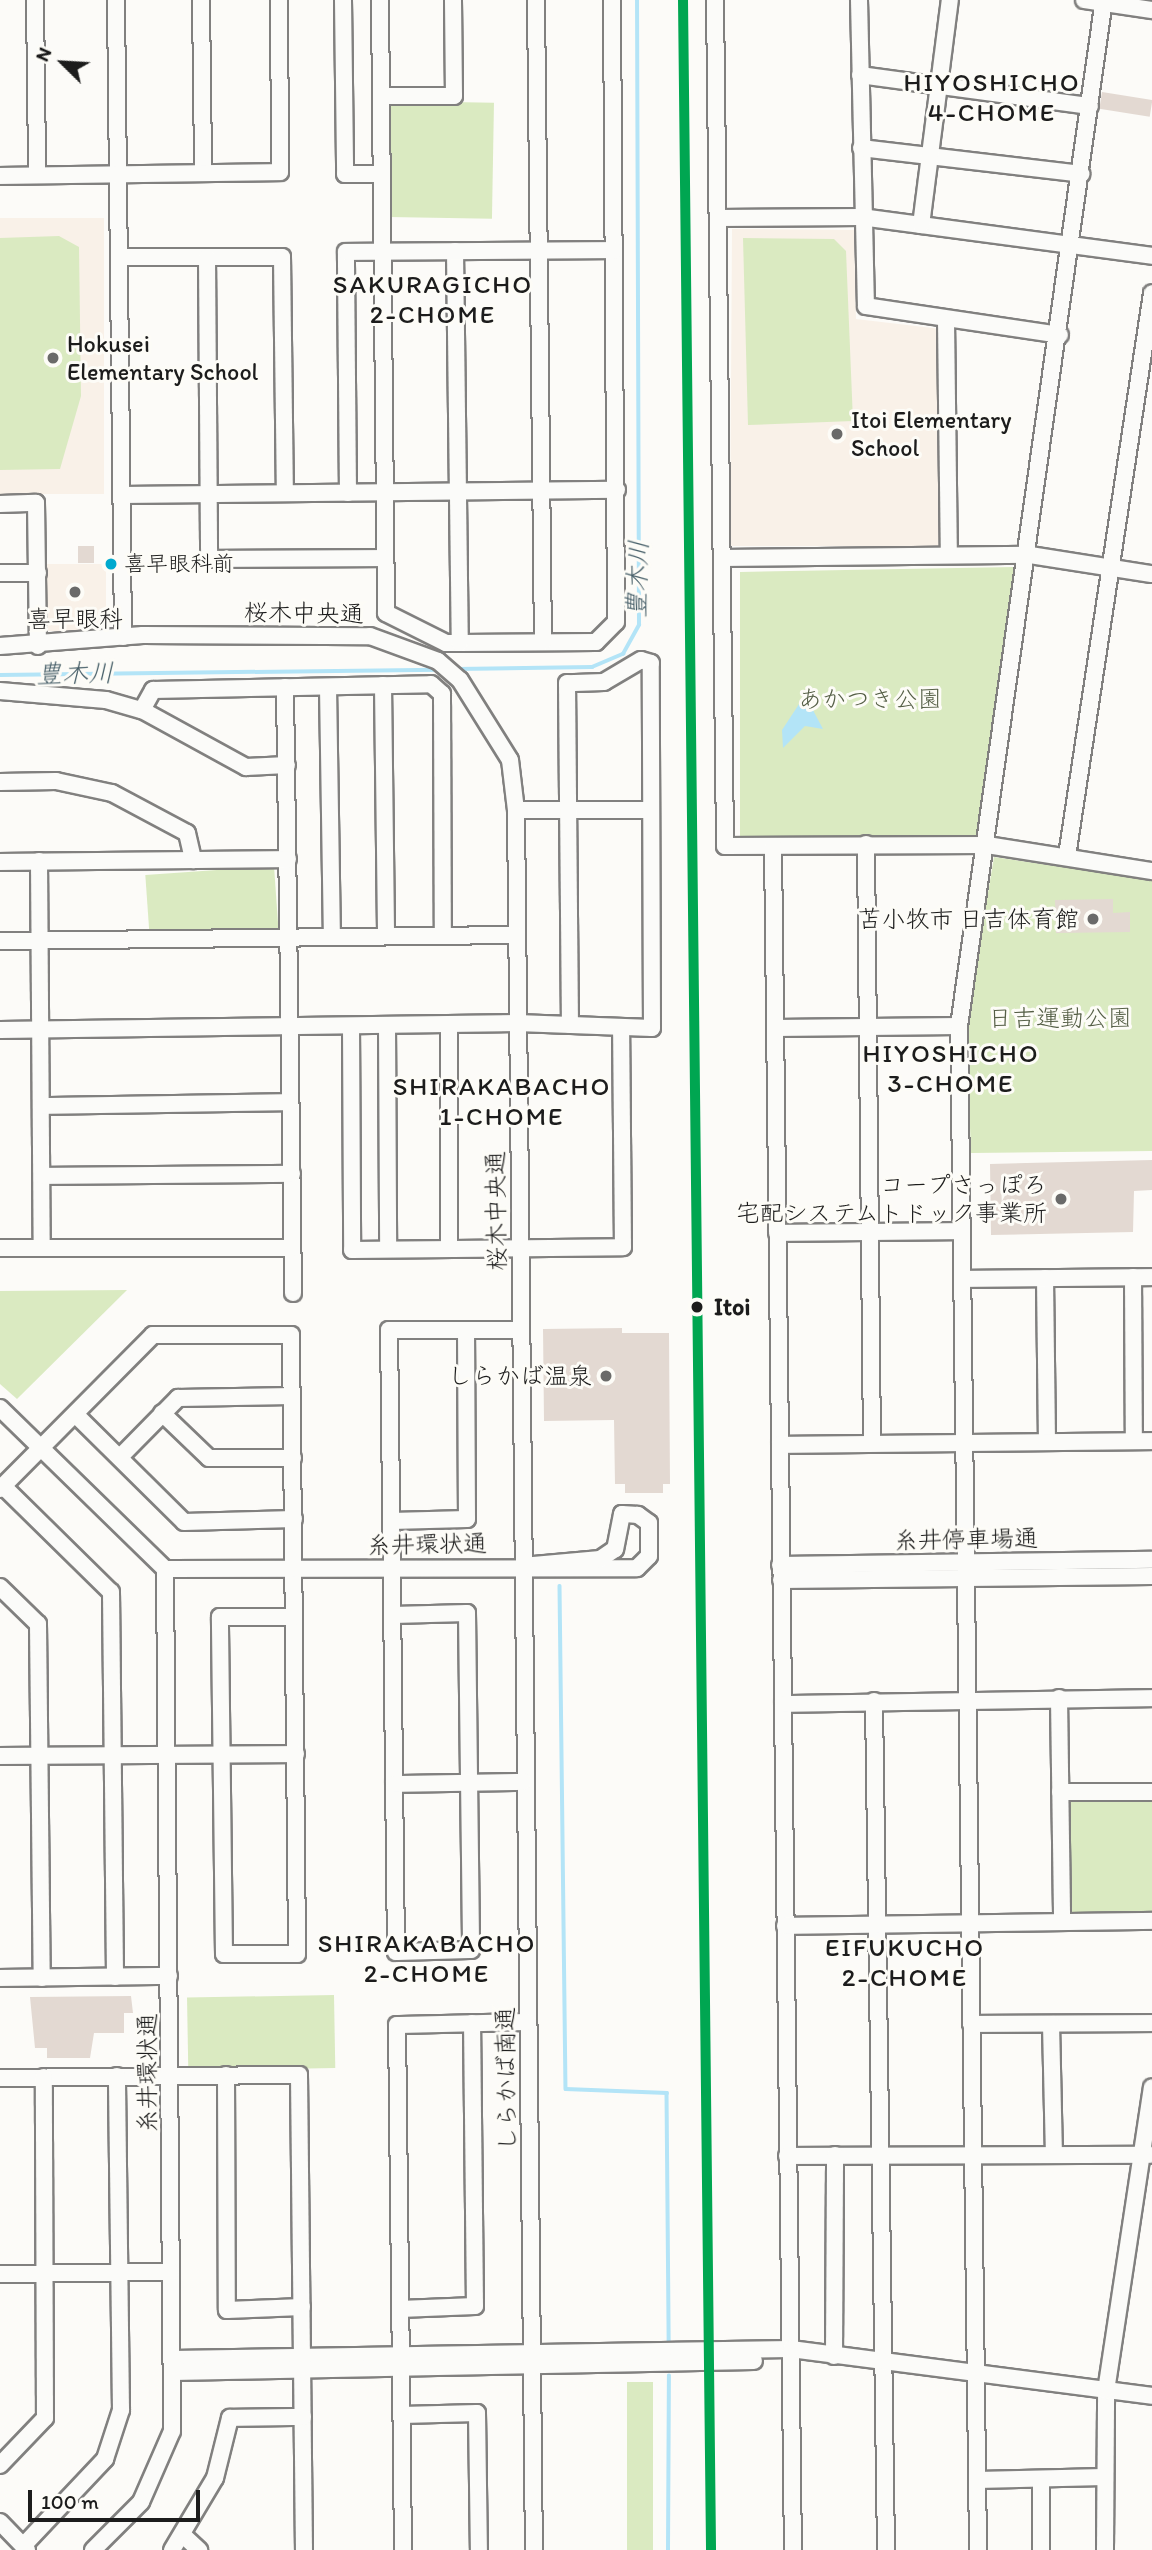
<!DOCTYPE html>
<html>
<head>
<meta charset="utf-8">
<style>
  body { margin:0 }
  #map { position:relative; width:1152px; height:2550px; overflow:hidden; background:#fcfbf8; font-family:Itim,"Klee One",sans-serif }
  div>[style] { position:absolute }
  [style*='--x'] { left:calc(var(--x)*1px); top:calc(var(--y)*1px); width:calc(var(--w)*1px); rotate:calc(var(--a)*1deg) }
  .built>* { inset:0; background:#f9f1e8; transform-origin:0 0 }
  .green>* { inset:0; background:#daeac1; transform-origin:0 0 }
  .water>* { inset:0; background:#b3e4f7 }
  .stream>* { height:3.5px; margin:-1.75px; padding:0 1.75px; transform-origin:1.75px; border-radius:1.75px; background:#b3e4f7 }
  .building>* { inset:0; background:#e3d9d2; transform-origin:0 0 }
  .roads { filter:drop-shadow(2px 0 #81807f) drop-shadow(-2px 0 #81807f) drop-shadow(0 2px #81807f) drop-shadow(0 -2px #81807f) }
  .minor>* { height:16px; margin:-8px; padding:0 8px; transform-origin:8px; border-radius:8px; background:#fbfbf9 }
  .rail-1>* { height:10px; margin:-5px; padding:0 5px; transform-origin:5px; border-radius:5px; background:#00a651 }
  .dots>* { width:19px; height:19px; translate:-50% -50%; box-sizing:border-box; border:4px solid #fdfcf7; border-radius:50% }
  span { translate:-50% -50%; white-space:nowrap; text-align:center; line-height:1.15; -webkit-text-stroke:6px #fdfcf7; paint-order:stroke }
  .bus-label { font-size:22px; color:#1c1c1c }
  .left { translate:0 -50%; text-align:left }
  .poi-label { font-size:24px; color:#1c1c1c }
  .right { translate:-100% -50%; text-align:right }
  .street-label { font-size:24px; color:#1c1c1c }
  .park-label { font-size:24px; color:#555f46 }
  .stop-label { font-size:24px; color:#1c1c1c; font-weight:700 }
  .neighbourhood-label { font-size:26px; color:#1c1c1c; letter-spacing:2px }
  .water-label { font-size:26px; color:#465e68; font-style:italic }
  .north { position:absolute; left:28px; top:28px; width:70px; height:70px; -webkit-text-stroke:5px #fdfcf7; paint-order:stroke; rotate:294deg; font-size:19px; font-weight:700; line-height:28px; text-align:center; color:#1c1c1c }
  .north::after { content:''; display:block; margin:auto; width:24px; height:32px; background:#1c1c1c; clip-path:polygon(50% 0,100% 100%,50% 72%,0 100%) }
  .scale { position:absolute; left:28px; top:2490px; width:172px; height:32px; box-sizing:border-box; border:4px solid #1c1c1c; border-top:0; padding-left:9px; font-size:21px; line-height:24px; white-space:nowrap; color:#1c1c1c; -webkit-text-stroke:5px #fdfcf7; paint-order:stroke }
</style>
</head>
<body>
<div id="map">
  <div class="built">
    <div style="left:104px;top:218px;width:276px;height:104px;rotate:90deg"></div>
    <div style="clip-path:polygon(732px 229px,854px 230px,856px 319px,941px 329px,944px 546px,730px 546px)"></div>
    <div style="left:44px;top:564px;width:62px;height:67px"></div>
  </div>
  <div class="green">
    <div style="left:391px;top:101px;width:103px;height:116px;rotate:1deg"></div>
    <div style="clip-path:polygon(59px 236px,79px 247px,81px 396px,60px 469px,0 470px,0 238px)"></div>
    <div style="clip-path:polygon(743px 238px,834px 239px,846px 251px,853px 421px,748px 425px)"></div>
    <div style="clip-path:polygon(1014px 567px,1020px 573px,976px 838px,740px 836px,740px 572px)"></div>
    <div style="clip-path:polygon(994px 857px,1152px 880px,1152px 1151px,971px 1153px,966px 1024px)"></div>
    <div style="left:274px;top:866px;width:65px;height:129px;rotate:86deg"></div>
    <div style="clip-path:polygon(127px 1290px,17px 1399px,0 1384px,0 1291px)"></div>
    <div style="left:1069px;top:1797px;width:83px;height:121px"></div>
    <div style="left:334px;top:1995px;width:73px;height:147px;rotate:89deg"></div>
    <div style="left:653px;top:2382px;width:168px;height:26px;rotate:90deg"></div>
  </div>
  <div class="water">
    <div style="clip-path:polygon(805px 695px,823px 729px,805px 726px,783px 748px,782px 730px)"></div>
  </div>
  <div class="stream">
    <div style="--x:457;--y:669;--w:135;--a:-0.8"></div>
    <div style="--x:592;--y:667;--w:34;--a:-23"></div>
    <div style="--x:623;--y:654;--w:33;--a:-61"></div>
    <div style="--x:639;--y:625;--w:625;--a:-90.18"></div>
    <div style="--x:0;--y:675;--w:439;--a:-0.7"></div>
    <div style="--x:560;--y:1586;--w:503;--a:89.32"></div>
    <div style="--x:566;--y:2089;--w:101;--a:2.3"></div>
    <div style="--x:667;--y:2093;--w:253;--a:89.5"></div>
    <div style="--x:668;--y:2550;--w:174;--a:-89.7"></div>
  </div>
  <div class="building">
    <div style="left:1102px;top:92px;width:51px;height:17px;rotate:9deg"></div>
    <div style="left:78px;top:546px;width:16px;height:17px"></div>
    <div style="clip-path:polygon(1113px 899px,1113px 913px,1130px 912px,1130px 932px,1056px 933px,1055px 900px)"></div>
    <div style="clip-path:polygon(1152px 1160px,1152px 1190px,1134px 1191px,1133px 1232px,991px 1235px,990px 1164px)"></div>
    <div style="clip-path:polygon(622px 1328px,622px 1333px,669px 1333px,670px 1484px,663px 1484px,663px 1493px,625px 1493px,625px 1484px,615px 1484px,614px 1420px,544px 1421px,543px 1329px)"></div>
    <div style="clip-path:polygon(131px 1996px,133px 2013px,124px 2013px,124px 2033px,94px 2033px,90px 2058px,47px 2058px,47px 2048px,35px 2048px,30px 1997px)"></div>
  </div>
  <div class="roads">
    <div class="minor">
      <div style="--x:35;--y:0;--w:175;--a:89.3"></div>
      <div style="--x:116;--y:0;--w:637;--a:89.37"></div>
      <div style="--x:201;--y:0;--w:173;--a:89.3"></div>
      <div style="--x:343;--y:0;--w:174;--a:89.3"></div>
      <div style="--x:345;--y:174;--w:36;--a:0"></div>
      <div style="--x:380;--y:0;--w:613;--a:89.44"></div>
      <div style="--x:386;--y:613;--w:67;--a:26.6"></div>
      <div style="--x:446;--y:643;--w:14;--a:0"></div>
      <div style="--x:460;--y:643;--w:136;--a:-0.4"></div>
      <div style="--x:596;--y:642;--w:28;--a:-45"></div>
      <div style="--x:616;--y:622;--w:622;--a:-90.37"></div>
      <div style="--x:536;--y:0;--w:642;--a:89.38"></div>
      <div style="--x:715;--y:0;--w:846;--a:89.32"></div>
      <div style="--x:725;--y:846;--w:262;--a:-0.2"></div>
      <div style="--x:987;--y:845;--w:167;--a:9"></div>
      <div style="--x:859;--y:0;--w:306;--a:88.7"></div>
      <div style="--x:866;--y:306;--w:196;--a:8.5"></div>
      <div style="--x:1084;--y:0;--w:69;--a:8.4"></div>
      <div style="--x:860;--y:75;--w:232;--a:7.7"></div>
      <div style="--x:381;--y:96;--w:73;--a:0"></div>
      <div style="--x:454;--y:96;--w:96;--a:-90.6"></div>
      <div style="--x:861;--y:148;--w:222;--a:6.7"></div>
      <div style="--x:0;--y:176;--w:280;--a:-0.8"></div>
      <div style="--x:280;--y:172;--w:172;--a:-90.3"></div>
      <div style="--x:718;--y:218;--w:143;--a:-0.4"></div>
      <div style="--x:861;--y:217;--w:294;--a:7.6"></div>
      <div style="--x:921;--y:225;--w:227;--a:-82.7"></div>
      <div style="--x:455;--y:251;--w:392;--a:89.3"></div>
      <div style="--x:119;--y:257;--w:163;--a:0"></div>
      <div style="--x:282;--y:257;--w:236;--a:89.3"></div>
      <div style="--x:207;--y:257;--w:302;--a:89.6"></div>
      <div style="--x:209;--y:559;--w:176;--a:-0.3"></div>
      <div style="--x:946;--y:320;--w:235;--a:89.3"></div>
      <div style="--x:348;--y:493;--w:241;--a:-90.5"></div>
      <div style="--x:346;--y:252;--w:268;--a:-0.4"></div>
      <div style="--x:122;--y:495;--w:495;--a:-0.6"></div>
      <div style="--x:0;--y:504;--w:36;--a:-2"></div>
      <div style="--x:36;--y:503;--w:143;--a:89.2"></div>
      <div style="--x:722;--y:558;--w:308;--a:-0.6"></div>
      <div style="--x:1030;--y:555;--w:123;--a:8.9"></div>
      <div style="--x:0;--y:573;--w:38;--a:0"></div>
      <div style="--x:0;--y:646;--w:143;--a:-4.4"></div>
      <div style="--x:143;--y:635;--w:227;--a:0.3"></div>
      <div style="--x:370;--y:636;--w:72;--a:20.2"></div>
      <div style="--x:438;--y:661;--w:29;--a:41"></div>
      <div style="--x:460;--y:680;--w:94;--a:58"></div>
      <div style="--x:510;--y:760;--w:50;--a:83.2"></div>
      <div style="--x:516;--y:810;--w:1740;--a:89.41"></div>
      <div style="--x:383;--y:685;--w:250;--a:89.3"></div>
      <div style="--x:285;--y:687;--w:606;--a:89.24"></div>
      <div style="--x:328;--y:687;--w:249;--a:89.1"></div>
      <div style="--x:0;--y:691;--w:106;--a:4.9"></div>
      <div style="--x:106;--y:700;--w:37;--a:16"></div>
      <div style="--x:142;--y:710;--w:119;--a:28.7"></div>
      <div style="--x:246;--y:767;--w:41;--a:-2.8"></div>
      <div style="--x:142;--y:710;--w:23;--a:-61"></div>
      <div style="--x:153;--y:690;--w:278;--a:-1.2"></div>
      <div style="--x:431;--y:684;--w:15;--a:42"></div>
      <div style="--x:442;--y:694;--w:241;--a:89.8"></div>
      <div style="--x:0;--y:782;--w:56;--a:-1"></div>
      <div style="--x:56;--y:781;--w:57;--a:12.1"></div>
      <div style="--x:112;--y:793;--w:85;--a:28.1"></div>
      <div style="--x:187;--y:833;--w:28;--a:77"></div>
      <div style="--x:516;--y:810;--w:135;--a:0"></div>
      <div style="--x:866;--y:844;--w:599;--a:89.43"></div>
      <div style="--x:773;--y:846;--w:1704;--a:89.33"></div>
      <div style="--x:1067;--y:856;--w:569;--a:-81.41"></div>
      <div style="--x:39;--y:861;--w:386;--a:89.6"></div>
      <div style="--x:0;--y:862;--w:288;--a:-0.6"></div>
      <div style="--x:0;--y:941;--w:516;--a:-0.67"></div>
      <div style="--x:387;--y:1025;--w:224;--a:89.7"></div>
      <div style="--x:351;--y:1026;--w:224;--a:89.7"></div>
      <div style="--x:352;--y:1250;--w:271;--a:-0.6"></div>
      <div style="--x:623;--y:1247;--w:220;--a:-90.5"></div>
      <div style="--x:775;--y:1028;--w:184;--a:-0.6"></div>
      <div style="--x:0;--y:1030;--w:517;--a:-0.78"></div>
      <div style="--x:517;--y:1023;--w:135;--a:2.1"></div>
      <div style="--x:652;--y:1028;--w:365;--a:-90.2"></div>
      <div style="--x:651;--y:663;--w:10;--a:-163"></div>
      <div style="--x:641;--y:660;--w:43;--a:149.3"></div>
      <div style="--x:604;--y:682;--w:37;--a:178"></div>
      <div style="--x:567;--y:683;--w:342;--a:89.5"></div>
      <div style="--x:42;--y:1106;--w:248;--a:-0.9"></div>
      <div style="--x:43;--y:1176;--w:249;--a:-0.5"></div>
      <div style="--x:777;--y:1233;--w:185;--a:-0.6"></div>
      <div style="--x:0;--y:1248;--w:292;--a:0"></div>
      <div style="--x:449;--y:1249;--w:224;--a:-90"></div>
      <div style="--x:1133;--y:1277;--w:164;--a:89.7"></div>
      <div style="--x:1045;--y:1278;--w:163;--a:89.3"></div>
      <div style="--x:964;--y:1279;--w:188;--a:-0.6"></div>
      <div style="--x:0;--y:1408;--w:231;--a:44.3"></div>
      <div style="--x:165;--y:1569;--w:862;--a:89.53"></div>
      <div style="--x:172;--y:2431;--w:77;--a:113.6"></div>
      <div style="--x:141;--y:2502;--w:68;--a:135"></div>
      <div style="--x:162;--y:1413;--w:65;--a:43.8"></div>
      <div style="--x:209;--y:1458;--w:84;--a:0"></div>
      <div style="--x:75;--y:1414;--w:153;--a:44.7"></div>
      <div style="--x:184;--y:1522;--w:110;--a:-1.6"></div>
      <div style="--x:780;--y:1445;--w:372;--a:-0.6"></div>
      <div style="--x:120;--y:1457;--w:83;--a:-45.5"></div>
      <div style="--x:178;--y:1398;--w:114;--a:-1"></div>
      <div style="--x:3;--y:1486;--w:151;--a:44.5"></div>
      <div style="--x:111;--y:1592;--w:385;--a:89.4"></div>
      <div style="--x:0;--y:1489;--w:217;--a:-45.2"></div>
      <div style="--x:153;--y:1335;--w:138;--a:0"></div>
      <div style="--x:291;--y:1335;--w:619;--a:89.44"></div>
      <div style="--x:297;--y:1954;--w:73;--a:180"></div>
      <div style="--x:224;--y:1954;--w:337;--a:-90.7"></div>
      <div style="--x:220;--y:1617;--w:74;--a:0"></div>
      <div style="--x:391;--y:1521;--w:76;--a:-1.5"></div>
      <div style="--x:467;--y:1519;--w:189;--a:-90.3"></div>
      <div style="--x:780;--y:1565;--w:372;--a:-0.8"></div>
      <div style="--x:165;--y:1569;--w:472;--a:-0.1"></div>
      <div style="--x:637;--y:1568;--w:17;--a:-45"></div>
      <div style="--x:649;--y:1556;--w:33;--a:-90"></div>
      <div style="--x:649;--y:1523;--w:14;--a:-144"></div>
      <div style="--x:638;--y:1515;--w:16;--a:-176"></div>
      <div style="--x:622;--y:1514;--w:36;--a:101"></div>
      <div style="--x:615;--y:1549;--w:18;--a:146"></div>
      <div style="--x:600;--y:1559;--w:78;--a:174.9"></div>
      <div style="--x:781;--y:1580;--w:371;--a:-0.6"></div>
      <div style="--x:0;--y:1587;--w:53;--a:44.2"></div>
      <div style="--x:38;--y:1624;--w:354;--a:89.4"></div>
      <div style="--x:393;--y:1615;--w:74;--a:-1.5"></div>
      <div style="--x:467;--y:1613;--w:337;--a:89.3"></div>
      <div style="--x:471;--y:1950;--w:75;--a:178.5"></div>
      <div style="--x:396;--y:1952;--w:622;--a:-90.64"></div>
      <div style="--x:389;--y:1330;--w:131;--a:0"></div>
      <div style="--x:1059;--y:1698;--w:224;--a:89.2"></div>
      <div style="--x:874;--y:1701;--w:849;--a:89.19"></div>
      <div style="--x:783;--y:1704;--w:369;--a:-0.9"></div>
      <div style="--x:0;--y:1756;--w:296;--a:-0.4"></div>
      <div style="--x:394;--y:1784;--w:129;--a:-0.9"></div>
      <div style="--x:1060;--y:1792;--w:92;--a:0"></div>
      <div style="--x:785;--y:1926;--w:367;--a:-0.8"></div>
      <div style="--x:0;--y:1978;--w:169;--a:-0.7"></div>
      <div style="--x:971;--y:2024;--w:181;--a:-0.3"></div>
      <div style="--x:1051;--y:2024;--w:130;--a:88.7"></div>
      <div style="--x:226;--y:2075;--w:235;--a:89.8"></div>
      <div style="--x:227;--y:2310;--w:75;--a:-2.3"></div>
      <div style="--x:0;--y:2078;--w:299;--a:-0.6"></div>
      <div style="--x:299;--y:2075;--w:475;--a:89.4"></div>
      <div style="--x:787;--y:2156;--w:363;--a:-0.2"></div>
      <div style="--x:0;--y:2274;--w:171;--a:-0.7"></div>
      <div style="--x:400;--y:2309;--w:75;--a:-2.3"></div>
      <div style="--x:475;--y:2306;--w:283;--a:-90.6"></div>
      <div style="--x:834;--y:2356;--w:201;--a:-89.7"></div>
      <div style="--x:173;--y:2359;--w:618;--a:-0.93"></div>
      <div style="--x:791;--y:2349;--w:364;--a:7.4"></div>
      <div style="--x:173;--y:2372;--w:581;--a:-1.08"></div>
      <div style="--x:402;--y:2415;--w:75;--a:-1.5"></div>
      <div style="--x:477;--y:2413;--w:137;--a:89.2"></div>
      <div style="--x:0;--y:2465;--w:65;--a:-46.2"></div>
      <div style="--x:45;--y:2418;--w:341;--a:-90.2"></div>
      <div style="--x:1041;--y:2479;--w:71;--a:90"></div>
      <div style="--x:977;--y:2480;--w:127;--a:-1.4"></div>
      <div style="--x:0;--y:2522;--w:39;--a:46"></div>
      <div style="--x:184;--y:2536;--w:21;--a:43"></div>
      <div style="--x:23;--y:2546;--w:120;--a:-46.7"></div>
      <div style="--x:105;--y:2459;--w:52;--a:-71.9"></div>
      <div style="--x:121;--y:2410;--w:334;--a:-90.7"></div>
      <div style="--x:172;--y:2550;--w:84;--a:-59.2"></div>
      <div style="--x:215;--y:2478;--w:62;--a:-76"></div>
      <div style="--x:230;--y:2418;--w:73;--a:-0.8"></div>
      <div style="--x:403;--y:2550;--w:525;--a:-90.65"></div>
      <div style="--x:397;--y:2025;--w:131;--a:-1.3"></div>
      <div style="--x:978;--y:2550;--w:1524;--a:-90.71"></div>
      <div style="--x:959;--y:1026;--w:1036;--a:-81.96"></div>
      <div style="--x:1105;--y:2550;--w:159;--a:-89.6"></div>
      <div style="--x:1106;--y:2391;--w:307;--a:-81.4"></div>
    </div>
  </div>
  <div class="rail-1">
    <div style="--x:683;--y:0;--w:2550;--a:89.37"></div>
  </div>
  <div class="dots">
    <div style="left:53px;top:358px;background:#6a6a69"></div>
    <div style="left:837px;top:434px;background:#6a6a69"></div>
    <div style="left:111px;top:564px;background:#00a9ce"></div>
    <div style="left:75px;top:592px;background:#6a6a69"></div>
    <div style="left:1093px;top:919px;background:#6a6a69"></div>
    <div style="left:1061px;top:1199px;background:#6a6a69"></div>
    <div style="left:697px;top:1307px;background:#1c1c1c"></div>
    <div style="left:606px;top:1376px;background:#6a6a69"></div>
  </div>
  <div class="bus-label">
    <span class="left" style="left:124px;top:564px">喜早眼科前</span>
  </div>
  <div class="poi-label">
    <span class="left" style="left:67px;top:358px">Hokusei<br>Elementary School</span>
    <span class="left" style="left:851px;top:434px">Itoi Elementary<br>School</span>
    <span style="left:75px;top:619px">喜早眼科</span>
    <span class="right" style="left:1079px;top:919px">苫小牧市 日吉体育館</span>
    <span class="right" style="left:1047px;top:1199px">コープさっぽろ<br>宅配システムトドック事業所</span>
    <span class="right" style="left:592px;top:1376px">しらかば温泉</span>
  </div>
  <div class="street-label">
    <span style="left:304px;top:613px;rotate:1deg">桜木中央通</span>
    <span style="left:496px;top:1211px;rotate:-91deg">桜木中央通</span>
    <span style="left:966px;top:1539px;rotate:-1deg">糸井停車場通</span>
    <span style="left:427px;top:1544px;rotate:-1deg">糸井環状通</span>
    <span style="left:147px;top:2073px;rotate:-90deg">糸井環状通</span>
    <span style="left:506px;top:2079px;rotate:-91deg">しらかば南通</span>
  </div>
  <div class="park-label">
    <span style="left:870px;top:699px">あかつき公園</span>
    <span style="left:1060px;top:1018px">日吉運動公園</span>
  </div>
  <div class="stop-label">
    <span class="left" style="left:714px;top:1307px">Itoi</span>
  </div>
  <div class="neighbourhood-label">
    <span style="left:992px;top:98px">HIYOSHICHO<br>4-CHOME</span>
    <span style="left:433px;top:300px">SAKURAGICHO<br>2-CHOME</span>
    <span style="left:951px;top:1069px">HIYOSHICHO<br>3-CHOME</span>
    <span style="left:502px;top:1102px">SHIRAKABACHO<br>1-CHOME</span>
    <span style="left:427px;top:1959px">SHIRAKABACHO<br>2-CHOME</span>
    <span style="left:905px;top:1963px">EIFUKUCHO<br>2-CHOME</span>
  </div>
  <div class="water-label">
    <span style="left:638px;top:579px;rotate:-88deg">豊木川</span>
    <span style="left:75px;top:674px;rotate:-1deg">豊木川</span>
  </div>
  <div class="north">N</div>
  <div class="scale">100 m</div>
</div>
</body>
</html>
